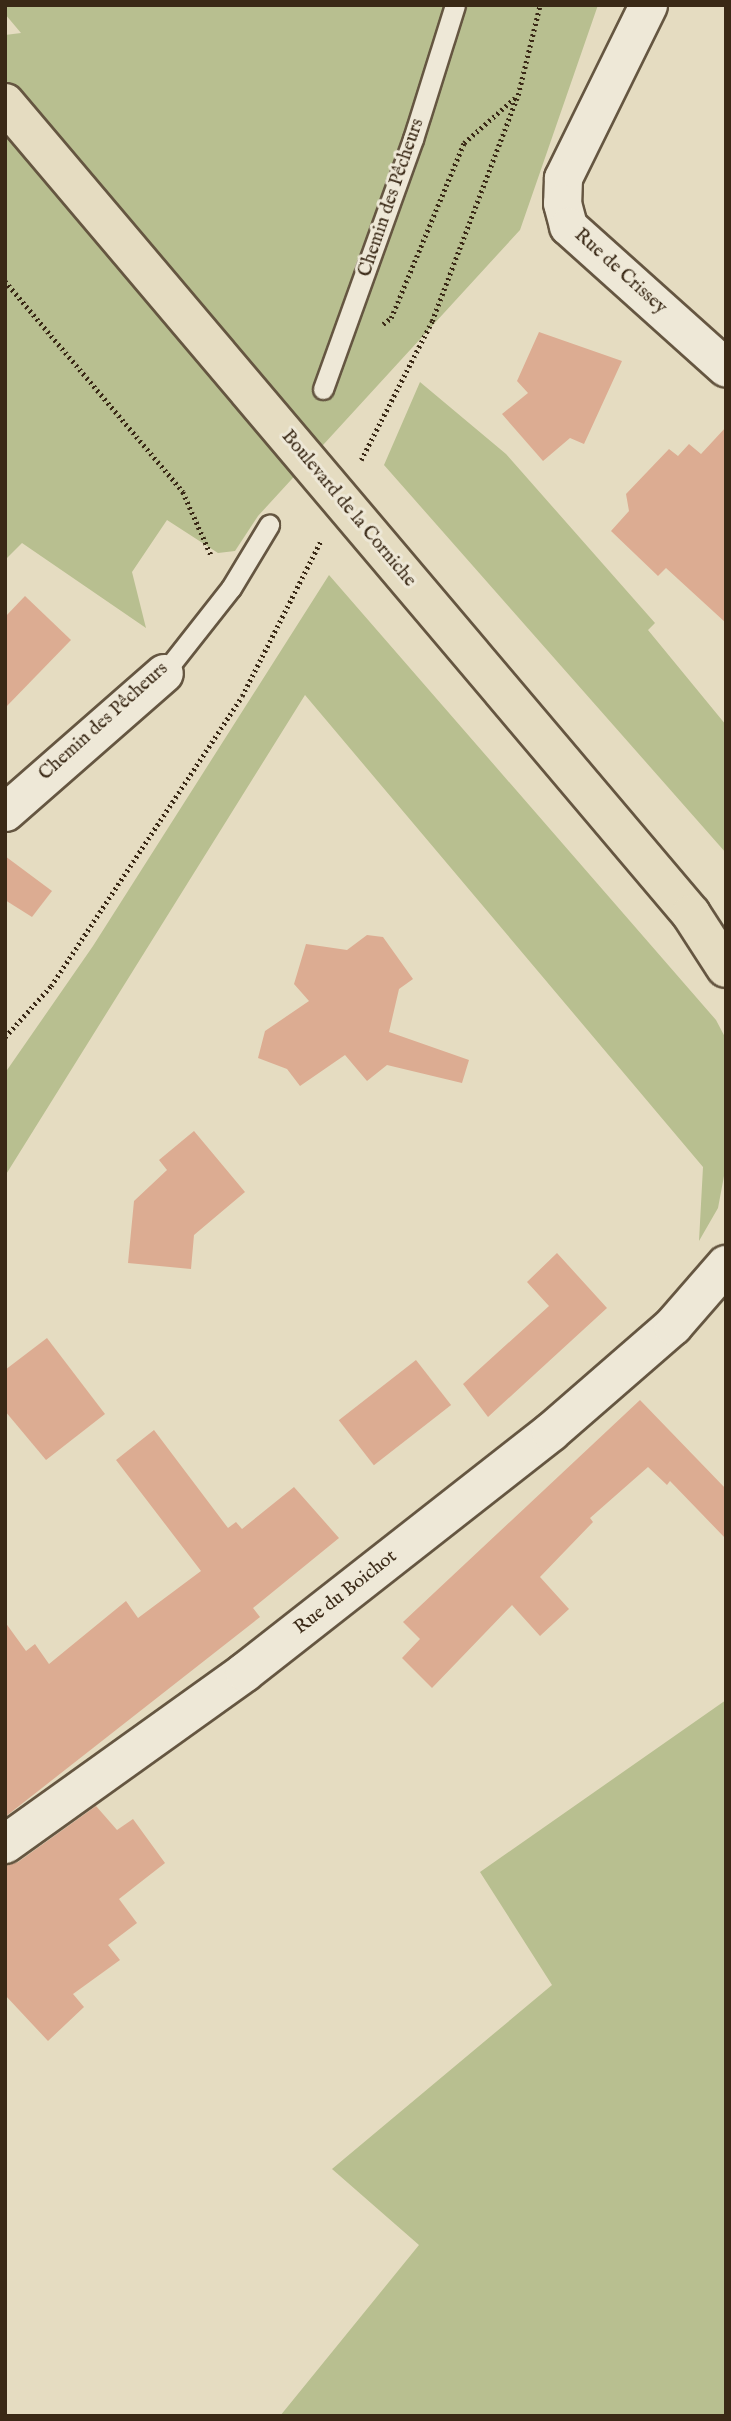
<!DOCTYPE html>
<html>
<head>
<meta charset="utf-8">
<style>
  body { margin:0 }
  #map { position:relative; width:731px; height:2421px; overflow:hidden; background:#e5dcc1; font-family:"IM FELL English",serif }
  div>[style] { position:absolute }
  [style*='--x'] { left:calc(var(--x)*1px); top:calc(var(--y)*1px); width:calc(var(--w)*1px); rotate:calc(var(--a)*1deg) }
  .green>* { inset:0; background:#b8bf90 }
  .building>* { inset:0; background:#dcac92; transform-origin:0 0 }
  .path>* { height:4.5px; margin-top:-2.25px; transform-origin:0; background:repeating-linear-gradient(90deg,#3a2916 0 2px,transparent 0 5.5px) }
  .roads { filter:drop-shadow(2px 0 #655641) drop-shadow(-2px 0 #655641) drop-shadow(0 2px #655641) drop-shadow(0 -2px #655641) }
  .service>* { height:19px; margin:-9.5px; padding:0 9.5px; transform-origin:9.5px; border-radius:9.5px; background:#eee8d7 }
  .minor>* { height:37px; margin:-18.5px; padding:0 18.5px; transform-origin:18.5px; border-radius:18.5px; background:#eee8d7 }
  .tertiary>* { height:38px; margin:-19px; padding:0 19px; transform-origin:19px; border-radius:19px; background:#eee8d7 }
  .primary>* { height:38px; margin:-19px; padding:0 19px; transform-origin:19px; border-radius:19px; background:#e5dcc1 }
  span { translate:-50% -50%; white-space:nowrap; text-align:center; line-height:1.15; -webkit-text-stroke:6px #eee8d7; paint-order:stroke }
  .street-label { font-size:19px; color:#3a2916 }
  .frame { position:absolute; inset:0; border:7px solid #3a2916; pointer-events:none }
</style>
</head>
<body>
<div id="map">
  <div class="green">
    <div style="clip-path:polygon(5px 5px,598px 5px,520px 230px,258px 516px,235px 551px,218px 553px,167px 520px,132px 572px,146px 628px,22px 543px,5px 560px,5px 35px,21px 33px,5px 14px)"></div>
    <div style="clip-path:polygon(420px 382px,506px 454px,655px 623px,648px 630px,726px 725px,726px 853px,384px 465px)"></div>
    <div style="clip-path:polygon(329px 575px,716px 1020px,726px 1039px,724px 1176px,718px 1208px,699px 1241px,703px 1167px,305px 695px,5px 1176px,5px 1073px,93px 946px)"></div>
    <div style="clip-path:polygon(726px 1700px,726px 2416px,280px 2416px,419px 2245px,332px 2169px,552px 1985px,480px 1872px)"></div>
  </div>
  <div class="building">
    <div style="clip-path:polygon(539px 332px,622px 361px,584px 444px,570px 438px,543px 461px,502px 414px,528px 393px,517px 381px)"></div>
    <div style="clip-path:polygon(726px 427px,726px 623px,666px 568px,658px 576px,611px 531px,629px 511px,626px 494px,669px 449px,678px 456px,689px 444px,701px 454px)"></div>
    <div style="clip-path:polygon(25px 596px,71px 640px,5px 708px,5px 617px)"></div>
    <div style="clip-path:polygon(5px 856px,52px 891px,32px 917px,5px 900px)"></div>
    <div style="clip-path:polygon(367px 935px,383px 937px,413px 979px,399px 989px,389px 1032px,469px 1060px,462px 1083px,387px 1065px,367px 1081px,345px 1055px,300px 1086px,287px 1069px,258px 1058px,265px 1031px,309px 1001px,294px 984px,306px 944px,347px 950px)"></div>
    <div style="clip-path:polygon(194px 1131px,245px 1192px,194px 1235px,191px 1269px,128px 1263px,134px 1201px,167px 1170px,159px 1160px)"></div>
    <div style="clip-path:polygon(557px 1253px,607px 1308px,488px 1417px,463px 1384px,549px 1306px,527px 1282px)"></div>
    <div style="clip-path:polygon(47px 1338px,105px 1414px,46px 1460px,5px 1411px,5px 1370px)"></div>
    <div style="left:416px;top:1360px;width:57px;height:98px;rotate:52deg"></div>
    <div style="clip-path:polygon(640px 1400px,726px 1489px,726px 1539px,670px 1481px,667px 1485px,648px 1467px,590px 1518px,593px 1522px,540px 1577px,569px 1609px,540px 1636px,512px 1605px,432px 1688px,402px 1658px,420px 1639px,403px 1622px)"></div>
    <div style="clip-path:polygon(154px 1430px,228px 1528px,236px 1522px,242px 1529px,294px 1487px,339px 1538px,253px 1608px,260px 1617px,5px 1817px,5px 1622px,26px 1651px,35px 1644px,49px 1664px,126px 1601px,138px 1618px,201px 1571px,116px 1460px)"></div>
    <div style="clip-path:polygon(96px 1806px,117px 1830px,133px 1819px,165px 1863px,119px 1899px,137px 1923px,108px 1945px,120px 1960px,73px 1994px,84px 2007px,48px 2041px,5px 1995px,5px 1866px,18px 1862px)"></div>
  </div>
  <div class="path">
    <div style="--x:5;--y:281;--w:276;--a:49.8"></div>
    <div style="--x:183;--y:492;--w:69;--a:66"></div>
    <div style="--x:383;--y:324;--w:10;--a:-37"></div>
    <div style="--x:391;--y:318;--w:190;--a:-67.4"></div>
    <div style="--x:464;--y:143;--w:71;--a:-41.6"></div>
    <div style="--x:361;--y:460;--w:156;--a:-62.9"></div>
    <div style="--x:432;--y:321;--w:242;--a:-69.2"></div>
    <div style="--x:518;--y:95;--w:93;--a:-76.3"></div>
    <div style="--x:5;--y:1037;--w:69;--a:-48"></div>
    <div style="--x:51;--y:986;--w:347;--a:-56.6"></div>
    <div style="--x:242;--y:696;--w:175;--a:-63.1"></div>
  </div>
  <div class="roads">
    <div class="service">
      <div style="--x:323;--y:389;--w:266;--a:-70.2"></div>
      <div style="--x:413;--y:139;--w:140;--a:-72.6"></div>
      <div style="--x:164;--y:673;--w:108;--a:-51.8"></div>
      <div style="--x:231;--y:588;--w:74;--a:-58.9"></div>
    </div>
    <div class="minor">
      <div style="--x:648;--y:5;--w:193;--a:116.2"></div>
      <div style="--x:563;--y:178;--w:25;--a:92"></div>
      <div style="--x:562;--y:203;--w:24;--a:75"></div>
      <div style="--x:568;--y:226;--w:212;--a:41.9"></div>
      <div style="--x:5;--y:812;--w:211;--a:-41.2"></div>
    </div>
    <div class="tertiary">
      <div style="--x:5;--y:1844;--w:295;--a:-35.6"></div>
      <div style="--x:245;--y:1672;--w:389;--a:-38.1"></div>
      <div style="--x:551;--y:1432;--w:162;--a:-41"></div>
      <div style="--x:673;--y:1326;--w:81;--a:-49"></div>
    </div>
    <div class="primary">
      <div style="--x:5;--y:103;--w:1062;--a:49.77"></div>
      <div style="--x:691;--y:914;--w:64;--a:57.1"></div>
    </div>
  </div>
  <div class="street-label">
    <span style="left:392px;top:198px;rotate:-71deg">Chemin des Pêcheurs</span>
    <span style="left:620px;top:272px;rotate:42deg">Rue de Crissey</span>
    <span style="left:348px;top:509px;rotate:50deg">Boulevard de la Corniche</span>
    <span style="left:104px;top:722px;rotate:-42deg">Chemin des Pêcheurs</span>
    <span style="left:346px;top:1593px;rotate:-38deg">Rue du Boichot</span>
  </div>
  <div class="frame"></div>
</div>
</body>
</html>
